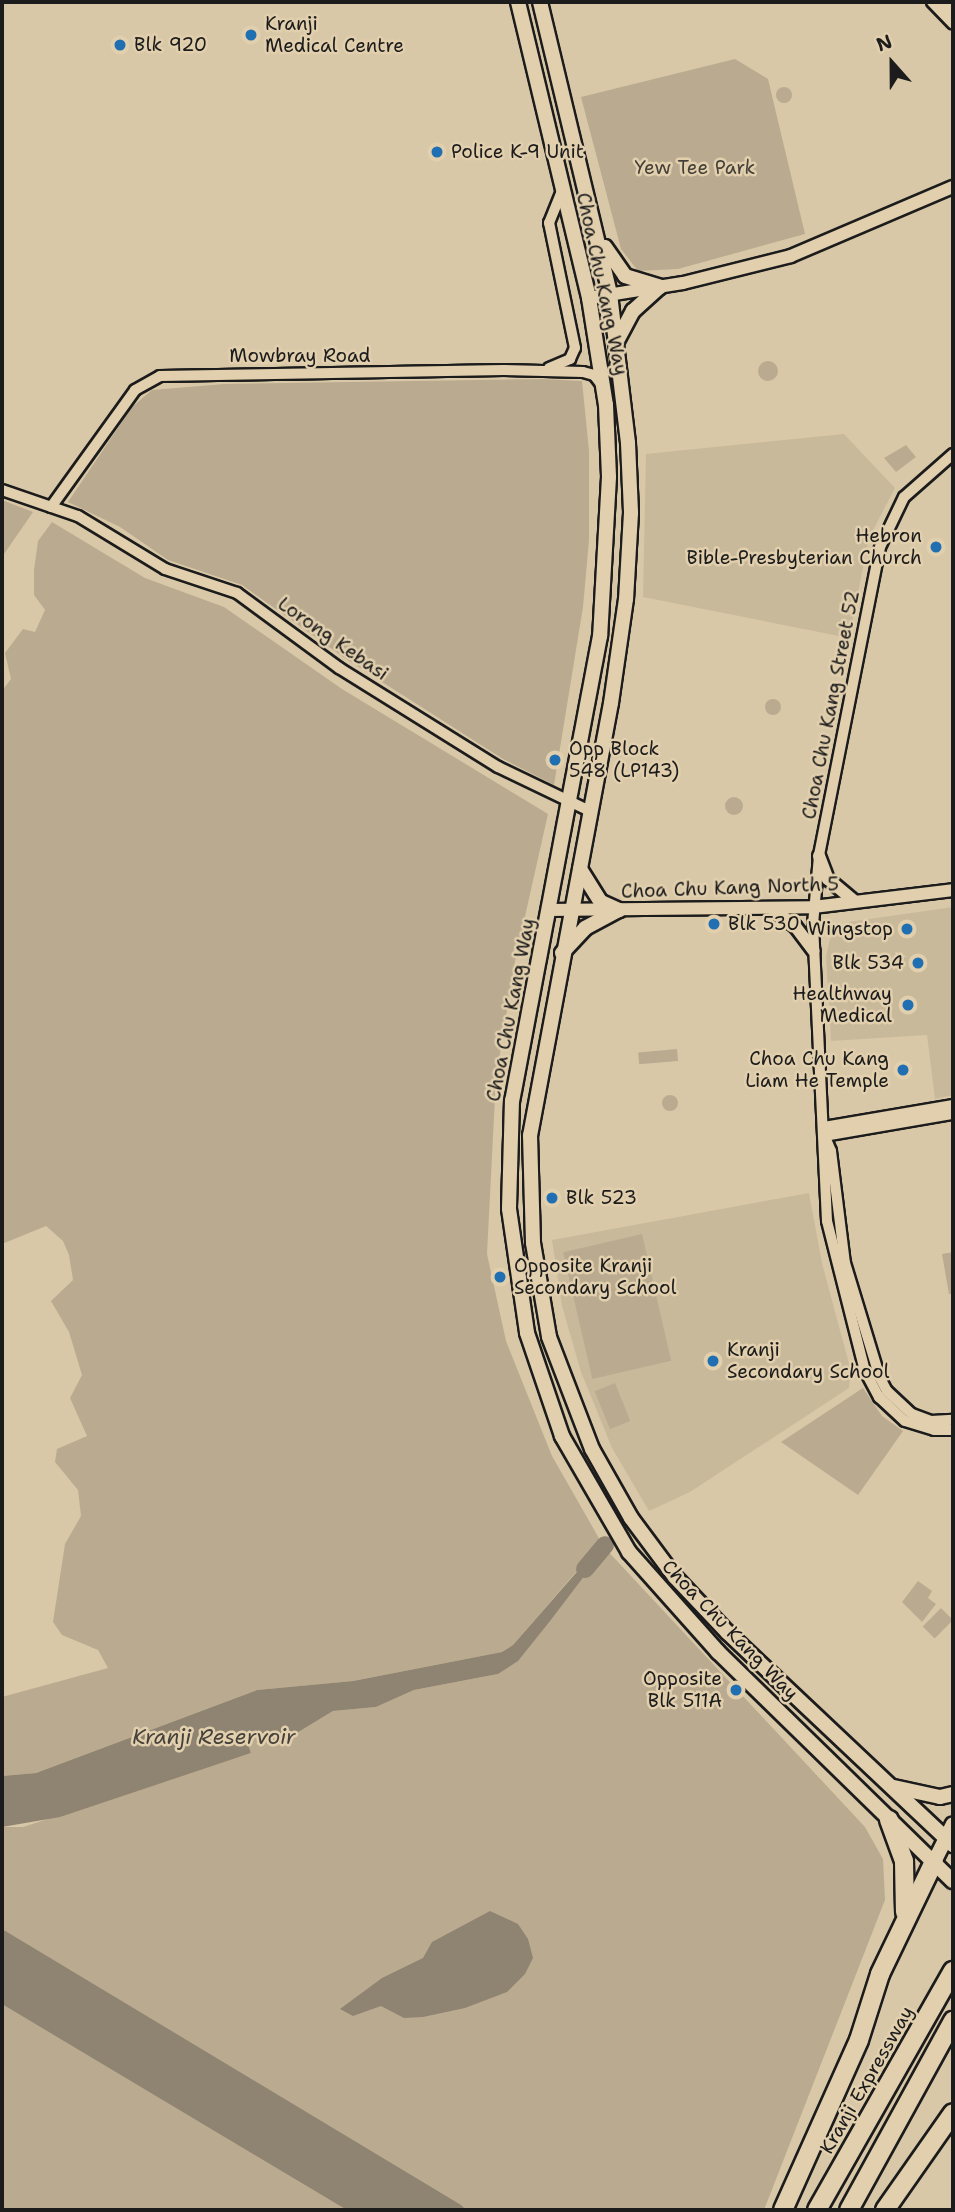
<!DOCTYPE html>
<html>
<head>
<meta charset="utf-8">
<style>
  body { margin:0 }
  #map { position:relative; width:955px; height:2212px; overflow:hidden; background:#d9c8a7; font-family:"Shantell Sans",sans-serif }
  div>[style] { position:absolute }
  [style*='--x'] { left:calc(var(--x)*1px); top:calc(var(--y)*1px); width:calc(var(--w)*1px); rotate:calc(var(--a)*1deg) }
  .built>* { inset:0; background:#c9b99b }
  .green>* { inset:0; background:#baab90; transform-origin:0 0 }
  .round { border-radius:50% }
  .water>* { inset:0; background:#8e8471 }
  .river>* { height:18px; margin:-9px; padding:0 9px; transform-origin:9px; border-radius:9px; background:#8e8471 }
  .roads { filter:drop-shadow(2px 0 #1c1c1c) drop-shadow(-2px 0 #1c1c1c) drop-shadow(0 2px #1c1c1c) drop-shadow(0 -2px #1c1c1c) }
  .minor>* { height:10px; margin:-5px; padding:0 5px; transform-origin:5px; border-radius:5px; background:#e1cfad }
  .tertiary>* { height:12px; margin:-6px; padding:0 6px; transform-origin:6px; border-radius:6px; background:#e1cfad }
  .secondary>* { height:14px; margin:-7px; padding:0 7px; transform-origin:7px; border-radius:7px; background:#e1cfad }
  .motorway>* { height:18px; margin:-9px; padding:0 9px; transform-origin:9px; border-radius:9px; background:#e1cfad }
  .dots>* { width:19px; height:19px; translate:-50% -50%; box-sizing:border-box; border:4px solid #e1cfad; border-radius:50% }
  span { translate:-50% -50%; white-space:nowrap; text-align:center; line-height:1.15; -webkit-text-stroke:5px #e1cfad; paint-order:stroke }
  .poi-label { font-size:19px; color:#1c1c1c }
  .left { translate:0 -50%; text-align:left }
  .right { translate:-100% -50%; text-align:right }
  .park-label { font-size:19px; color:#444039 }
  .street-label { font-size:19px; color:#1c1c1c }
  .water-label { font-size:21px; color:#44403a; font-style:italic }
  .frame { position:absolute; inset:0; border:4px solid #1c1c1c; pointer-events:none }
  .north { position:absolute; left:857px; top:28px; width:70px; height:70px; -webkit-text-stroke:5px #e1cfad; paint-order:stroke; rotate:339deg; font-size:19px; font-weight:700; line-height:28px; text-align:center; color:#1c1c1c }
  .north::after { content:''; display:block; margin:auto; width:24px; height:32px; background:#1c1c1c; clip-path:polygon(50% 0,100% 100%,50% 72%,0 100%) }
</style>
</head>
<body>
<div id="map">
  <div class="built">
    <div style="clip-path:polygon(844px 434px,895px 488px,869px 538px,849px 638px,643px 597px,646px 454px)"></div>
    <div style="clip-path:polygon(953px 907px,953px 1095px,935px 1099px,927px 1035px,831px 1041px,826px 956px,830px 939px,848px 922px)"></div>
    <div style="clip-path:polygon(809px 1193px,822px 1263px,851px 1371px,849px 1388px,690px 1492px,649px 1511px,612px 1448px,581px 1372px,562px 1306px,552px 1240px)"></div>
  </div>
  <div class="green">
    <div style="clip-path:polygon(735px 59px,768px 79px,805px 234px,678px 269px,638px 271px,621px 249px,581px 97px)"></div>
    <div class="round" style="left:776px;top:87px;width:16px;height:16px"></div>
    <div class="round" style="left:758px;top:361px;width:20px;height:20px"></div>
    <div style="clip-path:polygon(542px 379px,582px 381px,589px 451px,589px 540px,583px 607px,554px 785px,503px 759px,346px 659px,242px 585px,168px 560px,120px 527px,68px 502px,132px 407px,152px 390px,224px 384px)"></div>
    <div style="clip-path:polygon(906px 445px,916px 457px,896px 472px,884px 458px)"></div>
    <div style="clip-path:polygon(2px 500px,33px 512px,2px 557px)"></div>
    <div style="clip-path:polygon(52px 522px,145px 578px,224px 607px,342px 689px,548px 814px,515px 961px,496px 1078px,487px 1254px,506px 1341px,552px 1456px,604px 1547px,865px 1827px,883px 1859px,885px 1900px,764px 2210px,2px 2210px,2px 1827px,23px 1827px,251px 1753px,243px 1734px,259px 1731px,277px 1745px,333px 1711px,376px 1707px,414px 1690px,498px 1674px,601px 1554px,595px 1550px,513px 1645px,502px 1652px,353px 1681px,257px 1690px,36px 1773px,2px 1776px,2px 1697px,108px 1668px,98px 1650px,62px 1635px,53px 1622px,65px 1544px,81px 1516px,78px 1490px,55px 1462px,57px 1449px,87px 1436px,70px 1398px,82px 1375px,69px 1332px,51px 1301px,73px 1280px,69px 1255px,63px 1241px,46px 1226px,2px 1244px,2px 691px,11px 679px,5px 653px,23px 629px,35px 632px,45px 610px,34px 595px,34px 570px,38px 541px)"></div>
    <div class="round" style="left:765px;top:699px;width:16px;height:16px"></div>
    <div class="round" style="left:725px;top:797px;width:18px;height:18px"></div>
    <div style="left:677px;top:1049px;width:12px;height:39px;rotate:85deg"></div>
    <div class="round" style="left:662px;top:1095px;width:16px;height:16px"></div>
    <div style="left:642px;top:1234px;width:130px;height:81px;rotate:77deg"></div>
    <div style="clip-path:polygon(953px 1252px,953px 1294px,949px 1294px,942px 1254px)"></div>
    <div style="left:615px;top:1383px;width:41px;height:22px;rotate:68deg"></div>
    <div style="clip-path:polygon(863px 1388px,882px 1416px,903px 1431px,858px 1495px,781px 1442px)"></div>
    <div style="clip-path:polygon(918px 1581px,932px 1591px,928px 1598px,936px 1604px,922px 1622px,902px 1602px)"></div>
    <div style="left:941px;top:1608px;width:17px;height:26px;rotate:45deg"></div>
  </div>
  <div class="water">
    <div style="clip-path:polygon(596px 1550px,601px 1554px,550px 1621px,518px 1661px,498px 1674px,414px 1690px,376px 1707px,333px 1711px,277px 1745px,259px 1731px,244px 1733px,251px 1753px,60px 1817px,2px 1827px,2px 1776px,36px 1773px,257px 1690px,353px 1681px,502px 1652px,513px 1645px)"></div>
    <div style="clip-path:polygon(490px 1911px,518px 1924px,528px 1939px,533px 1958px,525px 1974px,507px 1992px,465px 2008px,423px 2017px,404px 2018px,381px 2006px,353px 2016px,340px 2009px,382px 1978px,423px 1958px,432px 1942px)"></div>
    <div style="clip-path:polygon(2px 1929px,461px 2205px,466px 2210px,347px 2210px,2px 2004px)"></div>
  </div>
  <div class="river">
    <div style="--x:585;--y:1569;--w:31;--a:-50"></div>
  </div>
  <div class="roads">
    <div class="minor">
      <div style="--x:932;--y:2;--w:30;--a:46"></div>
      <div style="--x:944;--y:2;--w:14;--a:51"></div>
      <div style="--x:549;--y:368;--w:23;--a:-23"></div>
      <div style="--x:570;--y:359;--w:12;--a:-66"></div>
      <div style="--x:575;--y:348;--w:128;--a:-101.7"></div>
      <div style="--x:549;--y:223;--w:35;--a:-68"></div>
      <div style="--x:953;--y:454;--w:65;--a:138.7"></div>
      <div style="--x:904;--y:497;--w:55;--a:115.6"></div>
      <div style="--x:880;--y:547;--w:315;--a:101.2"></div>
      <div style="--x:819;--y:856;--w:68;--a:95"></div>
      <div style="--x:813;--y:924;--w:297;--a:87.3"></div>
      <div style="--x:827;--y:1221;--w:155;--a:75.8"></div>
      <div style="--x:865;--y:1371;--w:30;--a:62"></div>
      <div style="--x:879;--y:1397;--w:35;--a:43"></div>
      <div style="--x:905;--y:1421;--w:30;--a:17"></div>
      <div style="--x:934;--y:1430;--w:19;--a:0"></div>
      <div style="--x:2;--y:490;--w:80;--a:18.9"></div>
      <div style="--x:78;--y:516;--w:102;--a:31.3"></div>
      <div style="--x:165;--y:569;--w:76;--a:18.4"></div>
      <div style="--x:237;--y:593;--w:127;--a:36.3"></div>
      <div style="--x:339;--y:668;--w:187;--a:31.9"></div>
      <div style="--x:498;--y:767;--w:102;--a:25.6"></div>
      <div style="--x:51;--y:507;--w:144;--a:-54.3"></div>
      <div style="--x:135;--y:390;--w:29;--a:-29"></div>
      <div style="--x:160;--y:376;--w:344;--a:-1"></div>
      <div style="--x:504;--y:370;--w:79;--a:1.5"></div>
      <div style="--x:583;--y:372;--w:11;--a:15"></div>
      <div style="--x:594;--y:375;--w:11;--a:52"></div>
      <div style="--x:824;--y:1127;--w:131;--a:-9.7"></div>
      <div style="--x:824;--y:1136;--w:131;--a:-9.7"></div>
      <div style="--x:825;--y:1137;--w:15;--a:67"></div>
      <div style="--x:831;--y:1151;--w:113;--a:82.9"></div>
      <div style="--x:845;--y:1263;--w:120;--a:73.1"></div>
      <div style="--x:880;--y:1378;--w:15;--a:62"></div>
      <div style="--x:887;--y:1391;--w:34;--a:43"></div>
      <div style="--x:912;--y:1414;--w:20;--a:20"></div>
      <div style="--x:931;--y:1421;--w:22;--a:-3"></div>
    </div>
    <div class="tertiary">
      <div style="--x:589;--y:298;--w:95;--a:-9.1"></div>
      <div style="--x:683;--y:283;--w:111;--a:-14"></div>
      <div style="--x:791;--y:256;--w:176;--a:-23.1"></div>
      <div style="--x:819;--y:856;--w:25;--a:69"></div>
      <div style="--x:828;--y:879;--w:35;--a:40"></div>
      <div style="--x:773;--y:909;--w:28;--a:38"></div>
      <div style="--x:795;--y:926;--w:31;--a:53"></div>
      <div style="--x:548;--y:910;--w:265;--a:-0.6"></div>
      <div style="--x:813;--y:907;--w:141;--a:-6.9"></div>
    </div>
    <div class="secondary">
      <div style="--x:518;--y:2;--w:304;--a:76.5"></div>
      <div style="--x:589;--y:298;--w:108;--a:81"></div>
      <div style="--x:606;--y:405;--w:72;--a:87.6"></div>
      <div style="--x:609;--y:477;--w:159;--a:93.2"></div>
      <div style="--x:600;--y:636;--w:472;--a:100.7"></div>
      <div style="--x:512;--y:1100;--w:109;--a:91.6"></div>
      <div style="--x:509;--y:1209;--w:125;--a:81.7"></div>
      <div style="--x:527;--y:1333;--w:109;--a:71.2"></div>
      <div style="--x:562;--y:1436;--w:134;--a:60"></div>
      <div style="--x:629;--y:1552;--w:134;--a:48.3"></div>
      <div style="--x:718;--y:1652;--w:328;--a:44.3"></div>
      <div style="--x:540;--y:2;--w:300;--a:76.5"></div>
      <div style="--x:610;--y:294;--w:150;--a:83.1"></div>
      <div style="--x:628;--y:443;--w:70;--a:87.5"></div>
      <div style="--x:631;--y:513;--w:86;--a:93.3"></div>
      <div style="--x:626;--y:599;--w:105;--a:98.2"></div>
      <div style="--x:611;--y:703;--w:440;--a:100.6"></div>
      <div style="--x:530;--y:1135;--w:108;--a:88.4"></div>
      <div style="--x:533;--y:1243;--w:95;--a:80.3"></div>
      <div style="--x:549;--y:1337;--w:120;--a:69"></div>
      <div style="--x:592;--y:1449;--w:79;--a:60.5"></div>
      <div style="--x:631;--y:1518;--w:74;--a:53.3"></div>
      <div style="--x:675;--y:1577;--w:76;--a:46.6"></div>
      <div style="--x:727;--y:1632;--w:311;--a:43.3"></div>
      <div style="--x:605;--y:247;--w:35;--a:55"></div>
      <div style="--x:625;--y:276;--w:37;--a:17"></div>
      <div style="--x:618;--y:339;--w:32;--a:-62"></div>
      <div style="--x:633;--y:311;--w:36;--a:-42"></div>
      <div style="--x:580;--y:869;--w:39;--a:58"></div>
      <div style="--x:601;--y:902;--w:20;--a:24"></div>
      <div style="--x:562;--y:953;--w:34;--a:-47"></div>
      <div style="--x:585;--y:928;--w:38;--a:-28"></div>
      <div style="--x:894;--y:1787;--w:47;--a:12.3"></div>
      <div style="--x:940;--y:1797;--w:13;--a:-13"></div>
      <div style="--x:934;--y:1862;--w:42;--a:-63.4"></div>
    </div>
    <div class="motorway">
      <div style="--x:889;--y:1820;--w:44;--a:69.9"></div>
      <div style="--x:904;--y:1861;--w:51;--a:88.9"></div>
      <div style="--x:783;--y:2210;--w:186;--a:-65.9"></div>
      <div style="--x:859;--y:2040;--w:69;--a:-72.3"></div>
      <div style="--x:880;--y:1974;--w:124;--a:-64.3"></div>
      <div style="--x:817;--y:2210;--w:275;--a:-60.4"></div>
      <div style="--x:849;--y:2210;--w:216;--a:-61.2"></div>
      <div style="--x:885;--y:2210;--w:118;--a:-55"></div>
    </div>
  </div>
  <div class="dots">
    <div style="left:251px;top:35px;background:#1f6fb2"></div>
    <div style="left:120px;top:45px;background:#1f6fb2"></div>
    <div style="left:437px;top:152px;background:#1f6fb2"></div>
    <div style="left:936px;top:547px;background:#1f6fb2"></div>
    <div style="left:555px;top:760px;background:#1f6fb2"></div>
    <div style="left:714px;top:924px;background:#1f6fb2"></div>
    <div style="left:907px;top:929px;background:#1f6fb2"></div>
    <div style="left:918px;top:963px;background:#1f6fb2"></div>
    <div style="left:908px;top:1005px;background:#1f6fb2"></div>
    <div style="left:903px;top:1070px;background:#1f6fb2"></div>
    <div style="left:552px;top:1198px;background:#1f6fb2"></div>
    <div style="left:500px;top:1277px;background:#1f6fb2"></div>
    <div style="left:713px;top:1361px;background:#1f6fb2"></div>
    <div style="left:736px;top:1690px;background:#1f6fb2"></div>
  </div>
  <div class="poi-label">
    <span class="left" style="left:265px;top:35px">Kranji<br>Medical Centre</span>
    <span class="left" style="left:134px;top:45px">Blk 920</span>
    <span class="left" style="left:451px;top:152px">Police K-9 Unit</span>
    <span class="right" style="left:922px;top:547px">Hebron<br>Bible-Presbyterian Church</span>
    <span class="left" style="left:569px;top:760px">Opp Block<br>548 (LP143)</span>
    <span class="left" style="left:728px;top:924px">Blk 530</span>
    <span class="right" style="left:893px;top:929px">Wingstop</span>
    <span class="right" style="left:904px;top:963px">Blk 534</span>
    <span class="right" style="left:892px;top:1005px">Healthway<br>Medical</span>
    <span class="right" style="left:889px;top:1070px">Choa Chu Kang<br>Liam He Temple</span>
    <span class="left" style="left:566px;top:1198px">Blk 523</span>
    <span class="left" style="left:514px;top:1277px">Opposite Kranji<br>Secondary School</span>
    <span class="left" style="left:727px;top:1361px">Kranji<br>Secondary School</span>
    <span class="right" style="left:722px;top:1690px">Opposite<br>Blk 511A</span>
  </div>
  <div class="park-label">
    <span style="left:695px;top:168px">Yew Tee Park</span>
  </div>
  <div class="street-label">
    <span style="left:602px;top:284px;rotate:78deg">Choa Chu Kang Way</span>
    <span style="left:300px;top:356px">Mowbray Road</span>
    <span style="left:333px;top:639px;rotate:35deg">Lorong Kebasi</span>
    <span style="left:831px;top:705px;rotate:-79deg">Choa Chu Kang Street 52</span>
    <span style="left:730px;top:888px;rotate:-2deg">Choa Chu Kang North 5</span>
    <span style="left:511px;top:1010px;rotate:-79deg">Choa Chu Kang Way</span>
    <span style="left:730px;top:1630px;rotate:46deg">Choa Chu Kang Way</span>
    <span style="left:867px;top:2080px;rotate:-60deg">Kranji Expressway</span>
  </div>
  <div class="water-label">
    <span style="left:214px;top:1737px">Kranji Reservoir</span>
  </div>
  <div class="frame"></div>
  <div class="north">N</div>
</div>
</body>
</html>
